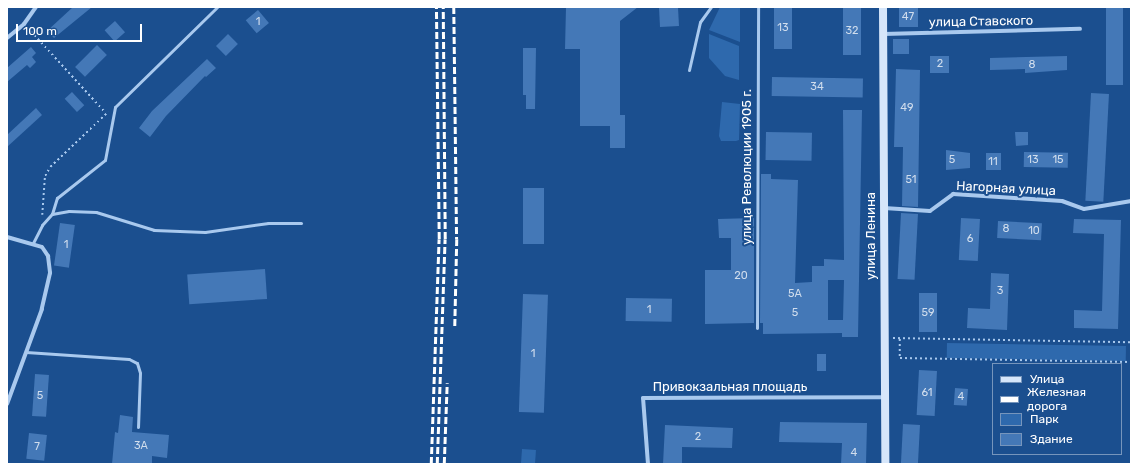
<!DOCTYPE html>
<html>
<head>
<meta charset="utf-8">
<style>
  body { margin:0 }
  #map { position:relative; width:1138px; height:471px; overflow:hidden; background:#1b4f8f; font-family:Rubik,sans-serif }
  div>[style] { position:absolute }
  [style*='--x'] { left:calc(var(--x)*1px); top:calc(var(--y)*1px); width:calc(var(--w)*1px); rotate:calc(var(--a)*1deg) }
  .green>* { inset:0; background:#2e69ad; transform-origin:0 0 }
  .building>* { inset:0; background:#4478b7; transform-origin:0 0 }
  .path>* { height:1.5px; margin-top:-0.75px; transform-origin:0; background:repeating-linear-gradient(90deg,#a9c9ee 0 2px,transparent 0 5px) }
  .lane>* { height:3px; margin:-1.5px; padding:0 1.5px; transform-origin:1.5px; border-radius:1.5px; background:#a9c9ee }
  .street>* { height:4px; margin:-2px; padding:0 2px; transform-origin:2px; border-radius:2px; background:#a9c9ee }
  .secondary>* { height:8px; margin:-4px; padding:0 4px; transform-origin:4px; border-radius:4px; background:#d6e6fa }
  .rail>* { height:2.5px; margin-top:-1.25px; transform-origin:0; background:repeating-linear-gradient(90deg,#fff 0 7px,transparent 0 10px) }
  span { translate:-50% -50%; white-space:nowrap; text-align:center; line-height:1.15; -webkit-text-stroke:4px #1b4f8f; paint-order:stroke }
  .number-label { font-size:11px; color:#d0dded }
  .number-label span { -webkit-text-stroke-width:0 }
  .street-label { font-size:13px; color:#fff }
  .frame { position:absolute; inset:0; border:8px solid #fff; pointer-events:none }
  .legend { position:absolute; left:992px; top:363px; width:130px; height:92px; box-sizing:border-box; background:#1b4f8f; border:1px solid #7695bc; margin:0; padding:5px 7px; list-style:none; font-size:12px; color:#fff }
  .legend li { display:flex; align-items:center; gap:8px; height:20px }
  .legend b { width:20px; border:1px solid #7695bc }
  .scale { position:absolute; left:16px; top:24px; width:126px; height:18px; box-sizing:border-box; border:2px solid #fff; border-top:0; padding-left:5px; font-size:12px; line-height:14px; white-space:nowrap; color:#fff; -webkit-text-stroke:3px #1b4f8f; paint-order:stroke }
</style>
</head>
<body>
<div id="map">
  <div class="green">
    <div style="clip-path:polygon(720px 7px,740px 7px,740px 42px,709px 30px)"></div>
    <div style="clip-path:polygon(709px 34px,739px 46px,739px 80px,725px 76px,709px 58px)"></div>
    <div style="clip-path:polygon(722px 102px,740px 104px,739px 140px,736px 141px,721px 141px,719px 136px)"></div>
    <div style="left:947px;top:343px;width:179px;height:15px;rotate:1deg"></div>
    <div style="left:522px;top:449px;width:14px;height:15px;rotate:4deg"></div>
  </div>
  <div class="building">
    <div style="clip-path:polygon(73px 7px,92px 7px,54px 38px,47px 31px)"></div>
    <div style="clip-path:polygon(566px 7px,638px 7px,620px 21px,620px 115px,625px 115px,625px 148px,610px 148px,610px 126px,580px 126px,580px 49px,565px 49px)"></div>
    <div style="left:678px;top:7px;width:19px;height:19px;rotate:87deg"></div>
    <div style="left:774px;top:7px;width:18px;height:42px"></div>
    <div style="left:843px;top:7px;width:18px;height:48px"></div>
    <div style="left:899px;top:7px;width:19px;height:20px"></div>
    <div style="left:1106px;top:7px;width:17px;height:78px"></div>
    <div style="left:258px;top:10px;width:17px;height:16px;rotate:50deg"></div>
    <div style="left:115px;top:21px;width:15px;height:14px;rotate:48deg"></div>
    <div style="left:228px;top:34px;width:14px;height:17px;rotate:45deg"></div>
    <div style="left:893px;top:39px;width:16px;height:15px"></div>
    <div style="left:97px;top:45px;width:14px;height:31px;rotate:45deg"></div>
    <div style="clip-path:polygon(31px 47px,36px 53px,32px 57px,36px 62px,30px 68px,27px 65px,7px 82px,7px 68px)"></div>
    <div style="clip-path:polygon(523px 48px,536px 48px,535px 109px,526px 109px,526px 95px,523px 95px)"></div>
    <div style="left:930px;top:56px;width:19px;height:17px"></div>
    <div style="clip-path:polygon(1067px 56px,1067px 70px,1025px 73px,1025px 69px,990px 70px,990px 58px)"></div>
    <div style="clip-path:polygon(207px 59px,216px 68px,206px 77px,205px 76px,166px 116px,150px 137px,139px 128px,152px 111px)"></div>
    <div style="clip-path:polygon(896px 69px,920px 70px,918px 207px,902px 206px,903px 147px,894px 147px)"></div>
    <div style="left:772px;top:77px;width:91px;height:19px;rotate:1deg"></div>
    <div style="left:72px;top:92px;width:18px;height:10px;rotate:47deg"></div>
    <div style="left:1091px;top:93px;width:18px;height:108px;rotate:3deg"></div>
    <div style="clip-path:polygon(36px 108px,42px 115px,7px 147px,7px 135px)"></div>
    <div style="clip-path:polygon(evenodd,843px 110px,862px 110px,858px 337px,842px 337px,842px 333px,763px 334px,763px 323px,760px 323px,761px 174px,771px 174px,771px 179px,798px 180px,795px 283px,812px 282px,812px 266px,824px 266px,824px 259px,844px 260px,843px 110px,828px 280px,844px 280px,843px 320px,828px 320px,828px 280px)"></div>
    <div style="left:766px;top:132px;width:46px;height:28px;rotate:1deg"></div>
    <div style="clip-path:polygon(1015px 132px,1028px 132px,1028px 145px,1016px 146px)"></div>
    <div style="clip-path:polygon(946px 150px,970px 153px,970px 168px,946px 170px)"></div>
    <div style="left:1024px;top:152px;width:44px;height:15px;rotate:1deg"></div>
    <div style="left:986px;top:153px;width:15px;height:17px"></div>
    <div style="left:523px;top:188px;width:21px;height:56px"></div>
    <div style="left:901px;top:213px;width:17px;height:66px;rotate:3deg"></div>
    <div style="clip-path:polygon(754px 218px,754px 323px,705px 324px,705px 270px,731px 270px,731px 238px,719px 238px,718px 219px)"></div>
    <div style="left:961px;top:218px;width:19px;height:42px;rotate:3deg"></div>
    <div style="clip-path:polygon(1074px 219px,1121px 220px,1118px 329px,1074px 328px,1074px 310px,1102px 311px,1104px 234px,1073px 233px)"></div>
    <div style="left:998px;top:221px;width:44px;height:17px;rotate:3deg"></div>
    <div style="left:60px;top:223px;width:15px;height:43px;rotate:8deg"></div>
    <div style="left:265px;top:269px;width:30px;height:78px;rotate:86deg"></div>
    <div style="clip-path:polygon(991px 273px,1009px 274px,1007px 330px,967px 328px,968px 308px,990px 309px)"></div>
    <div style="left:919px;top:293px;width:18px;height:39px"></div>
    <div style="left:523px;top:294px;width:25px;height:118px;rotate:2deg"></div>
    <div style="left:626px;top:298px;width:46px;height:23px;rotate:1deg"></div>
    <div style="left:817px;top:354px;width:9px;height:17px"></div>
    <div style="left:919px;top:370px;width:18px;height:45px;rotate:3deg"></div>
    <div style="left:35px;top:374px;width:14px;height:42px;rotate:4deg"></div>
    <div style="left:955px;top:388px;width:13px;height:17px;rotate:4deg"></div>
    <div style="clip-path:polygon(120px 415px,133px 417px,132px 432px,169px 435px,167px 458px,152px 456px,152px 464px,112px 464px,115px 432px,118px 433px)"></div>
    <div style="clip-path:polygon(780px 422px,867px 423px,866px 464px,841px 464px,842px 443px,779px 442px)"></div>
    <div style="left:903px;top:424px;width:17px;height:40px;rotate:3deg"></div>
    <div style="clip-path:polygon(665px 425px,733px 428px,732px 448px,682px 447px,682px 464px,663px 464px)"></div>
    <div style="left:29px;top:433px;width:18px;height:26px;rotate:6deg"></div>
  </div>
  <div class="path">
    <div style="--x:28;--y:28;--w:115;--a:47.5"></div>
    <div style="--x:42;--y:215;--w:39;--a:-86"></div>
    <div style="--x:45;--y:176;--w:10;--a:-61"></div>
    <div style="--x:50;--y:167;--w:80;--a:-43.5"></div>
    <div style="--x:893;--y:338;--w:238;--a:1"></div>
    <div style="--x:900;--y:339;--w:19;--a:90"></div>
    <div style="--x:900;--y:358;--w:231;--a:1"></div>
  </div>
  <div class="lane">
    <div style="--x:689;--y:70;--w:49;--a:-77.1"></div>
    <div style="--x:700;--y:22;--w:19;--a:-54"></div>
    <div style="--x:52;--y:214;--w:17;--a:-10"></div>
    <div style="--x:69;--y:211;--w:27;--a:2"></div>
    <div style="--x:96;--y:212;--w:61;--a:17.2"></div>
    <div style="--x:154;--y:230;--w:51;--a:2.2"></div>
    <div style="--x:205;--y:232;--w:64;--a:-8.1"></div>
    <div style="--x:268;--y:223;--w:33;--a:0"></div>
    <div style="--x:33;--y:243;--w:20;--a:-63"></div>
    <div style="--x:42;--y:225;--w:15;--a:-48"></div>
    <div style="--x:52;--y:214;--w:17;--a:-73"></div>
    <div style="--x:57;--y:198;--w:61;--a:-38.4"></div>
    <div style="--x:105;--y:160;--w:54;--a:-79.3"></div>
    <div style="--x:115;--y:107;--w:143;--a:-44.4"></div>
    <div style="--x:757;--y:328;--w:321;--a:-89.8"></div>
    <div style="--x:26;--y:352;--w:103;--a:3.9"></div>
    <div style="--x:129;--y:359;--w:9;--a:27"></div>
    <div style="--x:137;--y:363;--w:10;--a:73"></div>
    <div style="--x:140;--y:373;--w:54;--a:92.1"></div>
  </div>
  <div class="street">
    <div style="--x:883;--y:34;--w:197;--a:-1.5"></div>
    <div style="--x:7;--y:38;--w:22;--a:-39"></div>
    <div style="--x:24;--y:24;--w:21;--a:-55"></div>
    <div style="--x:884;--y:208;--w:46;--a:3.7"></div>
    <div style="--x:930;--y:211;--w:29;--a:-36"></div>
    <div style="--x:953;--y:194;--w:109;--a:3.7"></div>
    <div style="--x:1062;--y:201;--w:23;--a:20"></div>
    <div style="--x:1084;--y:209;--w:48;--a:-9.7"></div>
    <div style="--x:7;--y:237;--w:36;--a:16"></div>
    <div style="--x:42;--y:247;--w:11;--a:56"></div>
    <div style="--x:48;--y:256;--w:17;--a:83"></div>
    <div style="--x:50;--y:273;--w:37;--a:103"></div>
    <div style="--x:42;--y:309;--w:101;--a:110.2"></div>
    <div style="--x:648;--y:464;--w:66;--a:-94.3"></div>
    <div style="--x:643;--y:398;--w:241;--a:-0.2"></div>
  </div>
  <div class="secondary">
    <div style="--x:883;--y:7;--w:457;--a:89.7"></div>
  </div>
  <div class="rail">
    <div style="--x:454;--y:7;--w:232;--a:89.3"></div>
    <div style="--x:457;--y:239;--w:88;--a:91.3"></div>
    <div style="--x:431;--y:464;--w:225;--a:-88"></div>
    <div style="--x:439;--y:239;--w:232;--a:-90.7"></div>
    <div style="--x:437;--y:464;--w:225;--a:-88"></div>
    <div style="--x:445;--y:239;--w:232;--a:-90.5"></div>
    <div style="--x:444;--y:464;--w:81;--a:-87.9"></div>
  </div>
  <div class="number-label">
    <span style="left:908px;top:17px">47</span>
    <span style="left:258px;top:22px">1</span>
    <span style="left:783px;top:28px">13</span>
    <span style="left:852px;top:31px">32</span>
    <span style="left:940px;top:64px">2</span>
    <span style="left:1032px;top:65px">8</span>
    <span style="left:817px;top:87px">34</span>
    <span style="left:907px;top:108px">49</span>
    <span style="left:952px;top:160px">5</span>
    <span style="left:1033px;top:160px">13</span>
    <span style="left:1058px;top:160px">15</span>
    <span style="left:993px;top:162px">11</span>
    <span style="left:911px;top:180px">51</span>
    <span style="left:1006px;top:229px">8</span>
    <span style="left:1034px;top:231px">10</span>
    <span style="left:970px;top:239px">6</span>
    <span style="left:66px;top:245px">1</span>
    <span style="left:741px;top:276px">20</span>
    <span style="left:1000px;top:291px">3</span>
    <span style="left:795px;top:294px">5А</span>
    <span style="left:649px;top:310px">1</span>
    <span style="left:795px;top:313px">5</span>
    <span style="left:928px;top:313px">59</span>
    <span style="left:533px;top:354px">1</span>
    <span style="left:927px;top:393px">61</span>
    <span style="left:40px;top:396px">5</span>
    <span style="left:961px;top:397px">4</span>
    <span style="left:698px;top:437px">2</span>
    <span style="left:141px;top:446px">3А</span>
    <span style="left:37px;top:447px">7</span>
    <span style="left:854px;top:453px">4</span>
  </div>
  <div class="street-label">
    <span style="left:981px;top:22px;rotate:-1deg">улица Ставского</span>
    <span style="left:747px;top:167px;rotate:-90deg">улица Революции 1905 г.</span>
    <span style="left:1006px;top:189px;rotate:3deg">Нагорная улица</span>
    <span style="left:871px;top:236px;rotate:-90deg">улица Ленина</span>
    <span style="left:730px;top:387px">Привокзальная площадь</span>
  </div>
  <div class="frame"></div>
  <ul class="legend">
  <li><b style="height:5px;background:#d6e6fa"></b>Улица</li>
  <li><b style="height:5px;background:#fff"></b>Железная дорога</li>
  <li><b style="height:11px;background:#2e69ad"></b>Парк</li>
  <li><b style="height:11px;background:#4478b7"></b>Здание</li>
  </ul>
  <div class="scale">100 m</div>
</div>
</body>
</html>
